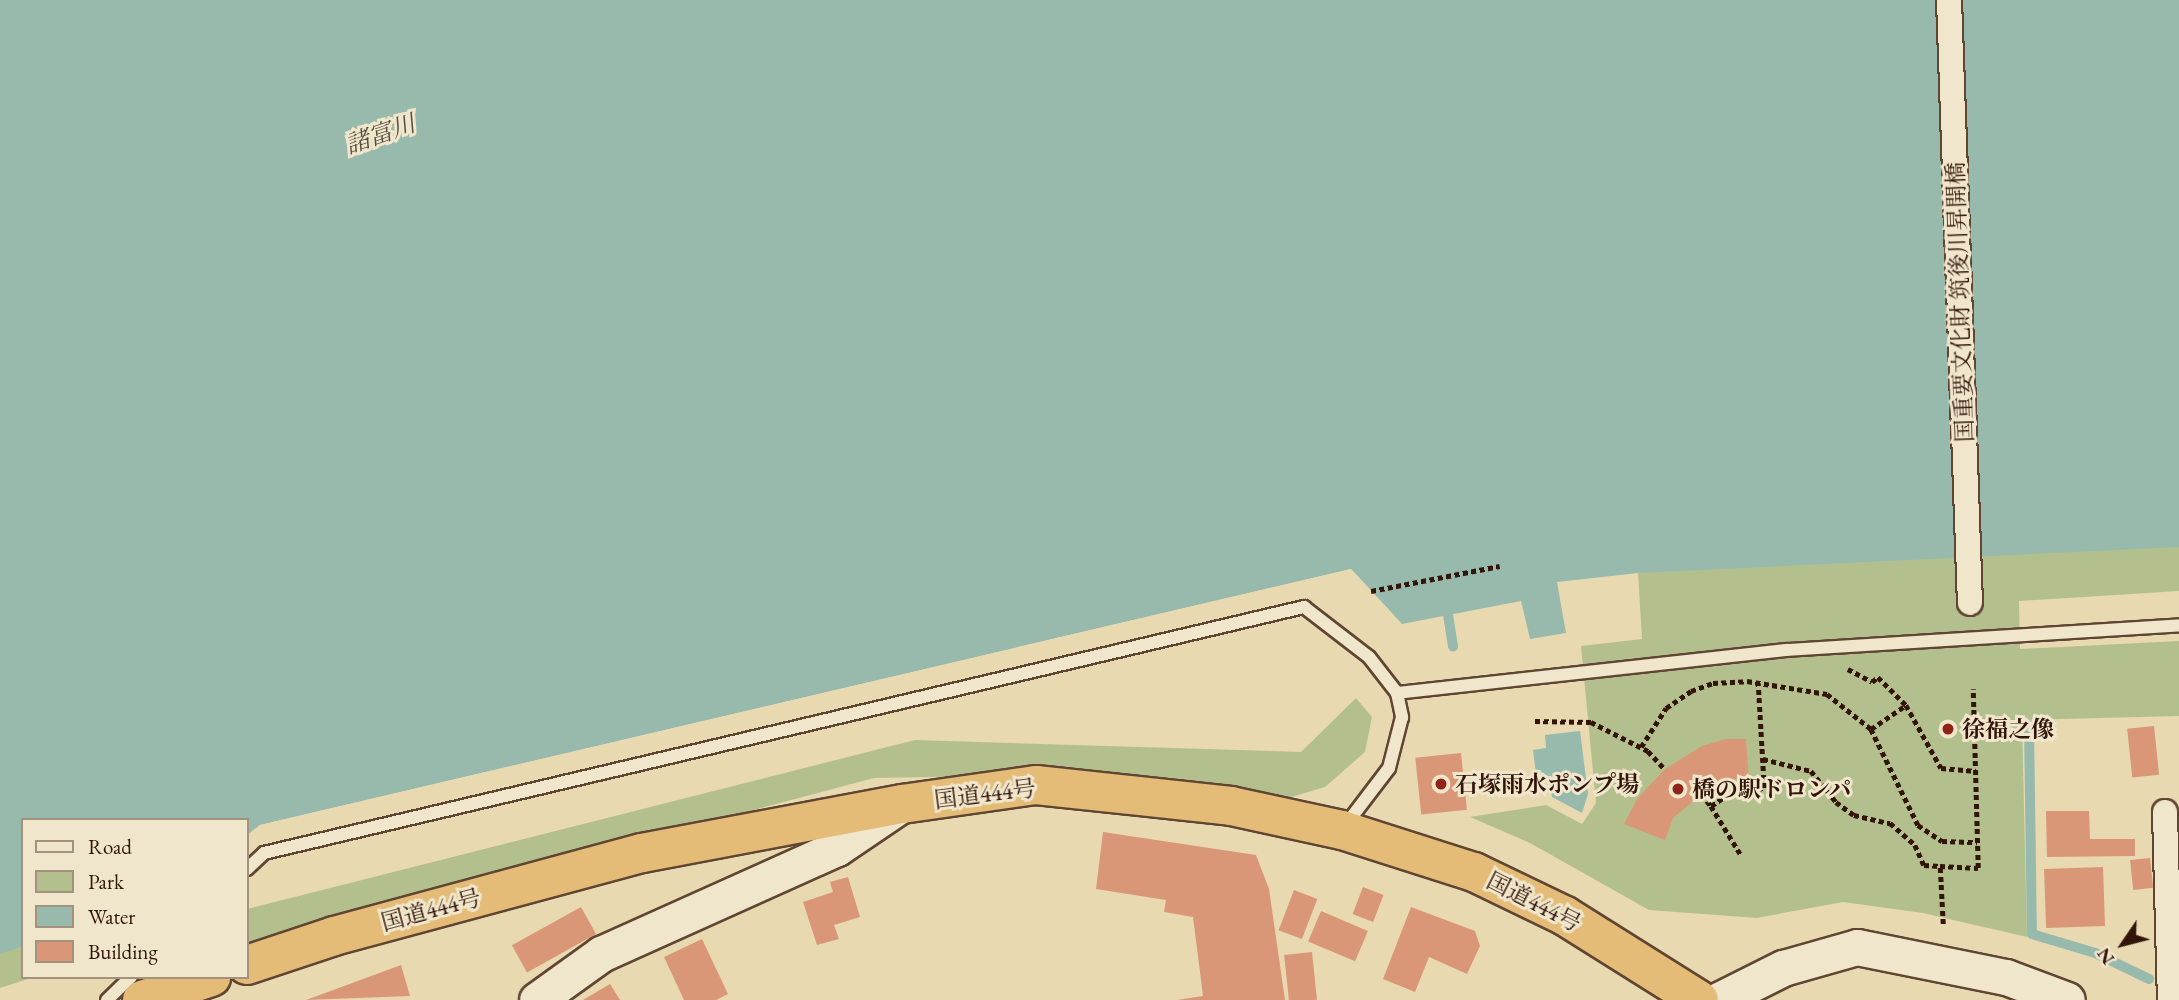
<!DOCTYPE html>
<html>
<head>
<meta charset="utf-8">
<style>
  body { margin:0 }
  #map { position:relative; width:2179px; height:1000px; overflow:hidden; background:#e8d9b1; font-family:"EB Garamond","Noto Serif JP",serif }
  div>[style] { position:absolute }
  [style*='--x'] { left:calc(var(--x)*1px); top:calc(var(--y)*1px); width:calc(var(--w)*1px); rotate:calc(var(--a)*1deg) }
  .green>* { inset:0; background:#b3c08e }
  .water>* { inset:0; background:#97baac }
  .pier>* { inset:0; background:#e8d9b1 }
  .stream>* { height:10px; margin:-5px; padding:0 5px; transform-origin:5px; border-radius:5px; background:#97baac }
  .building>* { inset:0; background:#da9777; transform-origin:0 0 }
  .path>* { height:4.5px; margin-top:-2.25px; transform-origin:0; background:repeating-linear-gradient(90deg,#321508 0 5px,transparent 0 8.5px) }
  .roads { filter:drop-shadow(2px 0 #604632) drop-shadow(-2px 0 #604632) drop-shadow(0 2px #604632) drop-shadow(0 -2px #604632) }
  .lane>* { height:12px; margin:-6px; padding:0 6px; transform-origin:6px; border-radius:6px; background:#f0e6cc }
  .street>* { height:24px; margin:-12px; padding:0 12px; transform-origin:12px; border-radius:12px; background:#f0e6cc }
  .secondary>* { height:35px; margin:-17.5px; padding:0 17.5px; transform-origin:17.5px; border-radius:17.5px; background:#f0e6cc }
  .highway>* { height:38px; margin:-19px; padding:0 19px; transform-origin:19px; border-radius:19px; background:#e4bc78 }
  .dots>* { width:19px; height:19px; translate:-50% -50%; box-sizing:border-box; border:4px solid #f0e6cc; border-radius:50% }
  span { translate:-50% -50%; white-space:nowrap; text-align:center; line-height:1.15; -webkit-text-stroke:6px #f0e6cc; paint-order:stroke }
  .street-label { font-size:23px; color:#321508 }
  .poi-label { font-size:23px; color:#321508; font-weight:700 }
  .left { translate:0 -50%; text-align:left }
  .water-label { font-size:24px; color:#554f41; font-style:italic }
  .legend { position:absolute; left:21px; top:818px; width:228px; height:161px; box-sizing:border-box; background:#f0e6cc; border:2px solid #a4927e; margin:0; padding:9px 12px; list-style:none; font-size:21px; color:#321508 }
  .legend li { display:flex; align-items:center; gap:14px; height:35px }
  .legend b { width:35px; border:2px solid #a4927e }
  .north { position:absolute; left:2088px; top:909px; width:70px; height:70px; -webkit-text-stroke:5px #f0e6cc; paint-order:stroke; rotate:235deg; font-size:19px; font-weight:700; line-height:28px; text-align:center; color:#321508 }
  .north::after { content:''; display:block; margin:auto; width:24px; height:32px; background:#321508; clip-path:polygon(50% 0,100% 100%,50% 72%,0 100%) }
</style>
</head>
<body>
<div id="map">
  <div class="green">
    <div style="clip-path:polygon(2179px 499px,2179px 591px,2019px 601px,2020px 649px,2179px 641px,2179px 716px,2022px 720px,2027px 937px,1923px 913px,1843px 902px,1757px 918px,1649px 910px,1530px 843px,1470px 817px,1546px 805px,1582px 824px,1596px 803px,1581px 646px,1642px 639px,1638px 573px)"></div>
    <div style="clip-path:polygon(1356px 698px,1372px 717px,1365px 752px,1325px 787px,1278px 801px,1097px 774px,874px 778px,247px 945px,247px 909px,915px 740px,1301px 752px)"></div>
    <div style="clip-path:polygon(23px 927px,23px 977px,34px 977px,0 988px,0 934px)"></div>
  </div>
  <div class="water">
    <div style="clip-path:polygon(0 0,2179px 0,2179px 547px,1638px 573px,1557px 582px,1566px 633px,1530px 639px,1521px 601px,1402px 624px,1351px 569px,260px 825px,247px 835px,247px 820px,23px 820px,23px 946px,0 954px)"></div>
    <div style="clip-path:polygon(1580px 731px,1588px 794px,1582px 813px,1552px 797px,1549px 780px,1537px 781px,1533px 750px,1546px 748px,1545px 735px)"></div>
  </div>
  <div class="pier">
    <div style="clip-path:polygon(1351px 569px,1402px 624px,1350px 573px,262px 829px,247px 839px,260px 825px)"></div>
  </div>
  <div class="stream">
    <div style="--x:1446;--y:602;--w:45;--a:81"></div>
    <div style="--x:2029;--y:725;--w:209;--a:89.2"></div>
    <div style="--x:2032;--y:934;--w:66;--a:16.8"></div>
    <div style="--x:2095;--y:953;--w:60;--a:25.7"></div>
  </div>
  <div class="building">
    <div style="left:2154px;top:726px;width:49px;height:27px;rotate:84deg"></div>
    <div style="clip-path:polygon(1726px 739px,1746px 739px,1749px 781px,1733px 779px,1702px 794px,1673px 818px,1665px 840px,1624px 824px,1637px 799px,1665px 769px,1702px 746px)"></div>
    <div style="left:1461px;top:753px;width:57px;height:46px;rotate:84deg"></div>
    <div style="clip-path:polygon(2046px 811px,2089px 811px,2090px 839px,2135px 839px,2135px 856px,2047px 857px)"></div>
    <div style="clip-path:polygon(1103px 832px,1256px 855px,1269px 889px,1285px 1000px,1177px 1000px,1203px 996px,1193px 917px,1164px 912px,1166px 900px,1096px 889px)"></div>
    <div style="left:2150px;top:858px;width:30px;height:20px;rotate:84deg"></div>
    <div style="left:2103px;top:867px;width:59px;height:59px;rotate:88deg"></div>
    <div style="clip-path:polygon(848px 877px,860px 917px,834px 925px,839px 939px,817px 945px,803px 902px,833px 892px,830px 882px)"></div>
    <div style="left:1363px;top:887px;width:22px;height:29px;rotate:21deg"></div>
    <div style="left:1294px;top:890px;width:25px;height:43px;rotate:21deg"></div>
    <div style="left:581px;top:907px;width:31px;height:79px;rotate:61deg"></div>
    <div style="clip-path:polygon(1411px 907px,1475px 931px,1480px 946px,1467px 974px,1429px 957px,1415px 992px,1383px 979px)"></div>
    <div style="left:1321px;top:911px;width:51px;height:33px;rotate:23deg"></div>
    <div style="clip-path:polygon(702px 939px,728px 994px,716px 1000px,684px 1000px,664px 957px)"></div>
    <div style="left:1312px;top:952px;width:48px;height:28px;rotate:84deg"></div>
    <div style="clip-path:polygon(401px 965px,410px 996px,306px 1000px)"></div>
    <div style="clip-path:polygon(610px 984px,620px 1000px,583px 1000px)"></div>
  </div>
  <div class="path">
    <div style="--x:1371;--y:591;--w:131;--a:-11"></div>
    <div style="--x:1848;--y:669;--w:27;--a:28"></div>
    <div style="--x:1872;--y:682;--w:8;--a:-40"></div>
    <div style="--x:1878;--y:677;--w:40;--a:45"></div>
    <div style="--x:1906;--y:705;--w:72;--a:60.9"></div>
    <div style="--x:1941;--y:768;--w:35;--a:5"></div>
    <div style="--x:1535;--y:721;--w:56;--a:1"></div>
    <div style="--x:1591;--y:722;--w:64;--a:27"></div>
    <div style="--x:1648;--y:751;--w:25;--a:47"></div>
    <div style="--x:1871;--y:729;--w:42;--a:-34.4"></div>
    <div style="--x:1641;--y:747;--w:46;--a:-57.3"></div>
    <div style="--x:1666;--y:708;--w:30;--a:-34"></div>
    <div style="--x:1691;--y:691;--w:23;--a:-20"></div>
    <div style="--x:1713;--y:683;--w:34;--a:-3"></div>
    <div style="--x:1747;--y:681;--w:81;--a:9.2"></div>
    <div style="--x:1827;--y:694;--w:56;--a:38.5"></div>
    <div style="--x:1871;--y:729;--w:107;--a:63.9"></div>
    <div style="--x:1918;--y:825;--w:29;--a:34"></div>
    <div style="--x:1942;--y:841;--w:35;--a:2"></div>
    <div style="--x:1763;--y:759;--w:49;--a:14"></div>
    <div style="--x:1811;--y:771;--w:40;--a:51"></div>
    <div style="--x:1836;--y:802;--w:22;--a:36"></div>
    <div style="--x:1854;--y:815;--w:37;--a:13"></div>
    <div style="--x:1890;--y:823;--w:33;--a:41"></div>
    <div style="--x:1915;--y:845;--w:22;--a:66"></div>
    <div style="--x:1924;--y:865;--w:16;--a:4"></div>
    <div style="--x:1702;--y:794;--w:15;--a:53"></div>
    <div style="--x:1711;--y:806;--w:25;--a:-34"></div>
    <div style="--x:1732;--y:792;--w:32;--a:-7"></div>
    <div style="--x:1764;--y:788;--w:105;--a:-93.3"></div>
    <div style="--x:1711;--y:806;--w:57;--a:58.5"></div>
    <div style="--x:1943;--y:924;--w:58;--a:-93"></div>
    <div style="--x:1940;--y:866;--w:38;--a:3"></div>
    <div style="--x:1978;--y:868;--w:179;--a:-91.6"></div>
  </div>
  <div class="roads">
    <div class="lane">
      <div style="--x:1397;--y:693;--w:392;--a:-6.3"></div>
      <div style="--x:1787;--y:650;--w:393;--a:-3.6"></div>
      <div style="--x:247;--y:869;--w:23;--a:-43"></div>
      <div style="--x:264;--y:853;--w:1069;--a:-13.31"></div>
      <div style="--x:1304;--y:607;--w:82;--a:37.6"></div>
      <div style="--x:1369;--y:657;--w:46;--a:52.1"></div>
      <div style="--x:1397;--y:693;--w:25;--a:78"></div>
      <div style="--x:1402;--y:717;--w:53;--a:104.3"></div>
      <div style="--x:1389;--y:768;--w:74;--a:127.3"></div>
      <div style="--x:107;--y:1000;--w:33;--a:-44"></div>
    </div>
    <div class="street">
      <div style="--x:1949;--y:0;--w:603;--a:88.01"></div>
      <div style="--x:2165;--y:812;--w:188;--a:88.5"></div>
    </div>
    <div class="secondary">
      <div style="--x:537;--y:1000;--w:79;--a:-35.7"></div>
      <div style="--x:601;--y:954;--w:259;--a:-24.2"></div>
      <div style="--x:837;--y:848;--w:78;--a:-34.1"></div>
      <div style="--x:1719;--y:1000;--w:72;--a:-26.6"></div>
      <div style="--x:1783;--y:968;--w:77;--a:-15.8"></div>
      <div style="--x:1857;--y:947;--w:152;--a:11.4"></div>
      <div style="--x:2006;--y:977;--w:65;--a:20.7"></div>
    </div>
    <div class="highway">
      <div style="--x:247;--y:965;--w:92;--a:-18.4"></div>
      <div style="--x:334;--y:936;--w:319;--a:-15.1"></div>
      <div style="--x:642;--y:853;--w:265;--a:-10.7"></div>
      <div style="--x:902;--y:804;--w:135;--a:-8.1"></div>
      <div style="--x:1036;--y:785;--w:196;--a:6.1"></div>
      <div style="--x:1231;--y:806;--w:114;--a:12.2"></div>
      <div style="--x:1342;--y:830;--w:139;--a:17.7"></div>
      <div style="--x:1474;--y:872;--w:101;--a:25.8"></div>
      <div style="--x:1565;--y:916;--w:158;--a:32.1"></div>
      <div style="--x:142;--y:1000;--w:73;--a:-18.4"></div>
    </div>
  </div>
  <div class="dots">
    <div style="left:1948px;top:729px;background:#8f2418"></div>
    <div style="left:1441px;top:784px;background:#8f2418"></div>
    <div style="left:1678px;top:789px;background:#8f2418"></div>
  </div>
  <div class="street-label">
    <span style="left:1960px;top:302px;rotate:-92deg">国重要文化財 筑後川昇開橋</span>
    <span style="left:985px;top:794px;rotate:-7deg">国道444号</span>
    <span style="left:1534px;top:902px;rotate:27deg">国道444号</span>
    <span style="left:431px;top:910px;rotate:-15deg">国道444号</span>
  </div>
  <div class="poi-label">
    <span class="left" style="left:1962px;top:729px">徐福之像</span>
    <span class="left" style="left:1455px;top:784px">石塚雨水ポンプ場</span>
    <span class="left" style="left:1692px;top:789px">橋の駅ドロンパ</span>
  </div>
  <div class="water-label">
    <span style="left:380px;top:134px;rotate:-19deg">諸富川</span>
  </div>
  <ul class="legend">
  <li><b style="height:9px;background:#f0e6cc"></b>Road</li>
  <li><b style="height:19px;background:#b3c08e"></b>Park</li>
  <li><b style="height:19px;background:#97baac"></b>Water</li>
  <li><b style="height:19px;background:#da9777"></b>Building</li>
  </ul>
  <div class="north">N</div>
</div>
</body>
</html>
